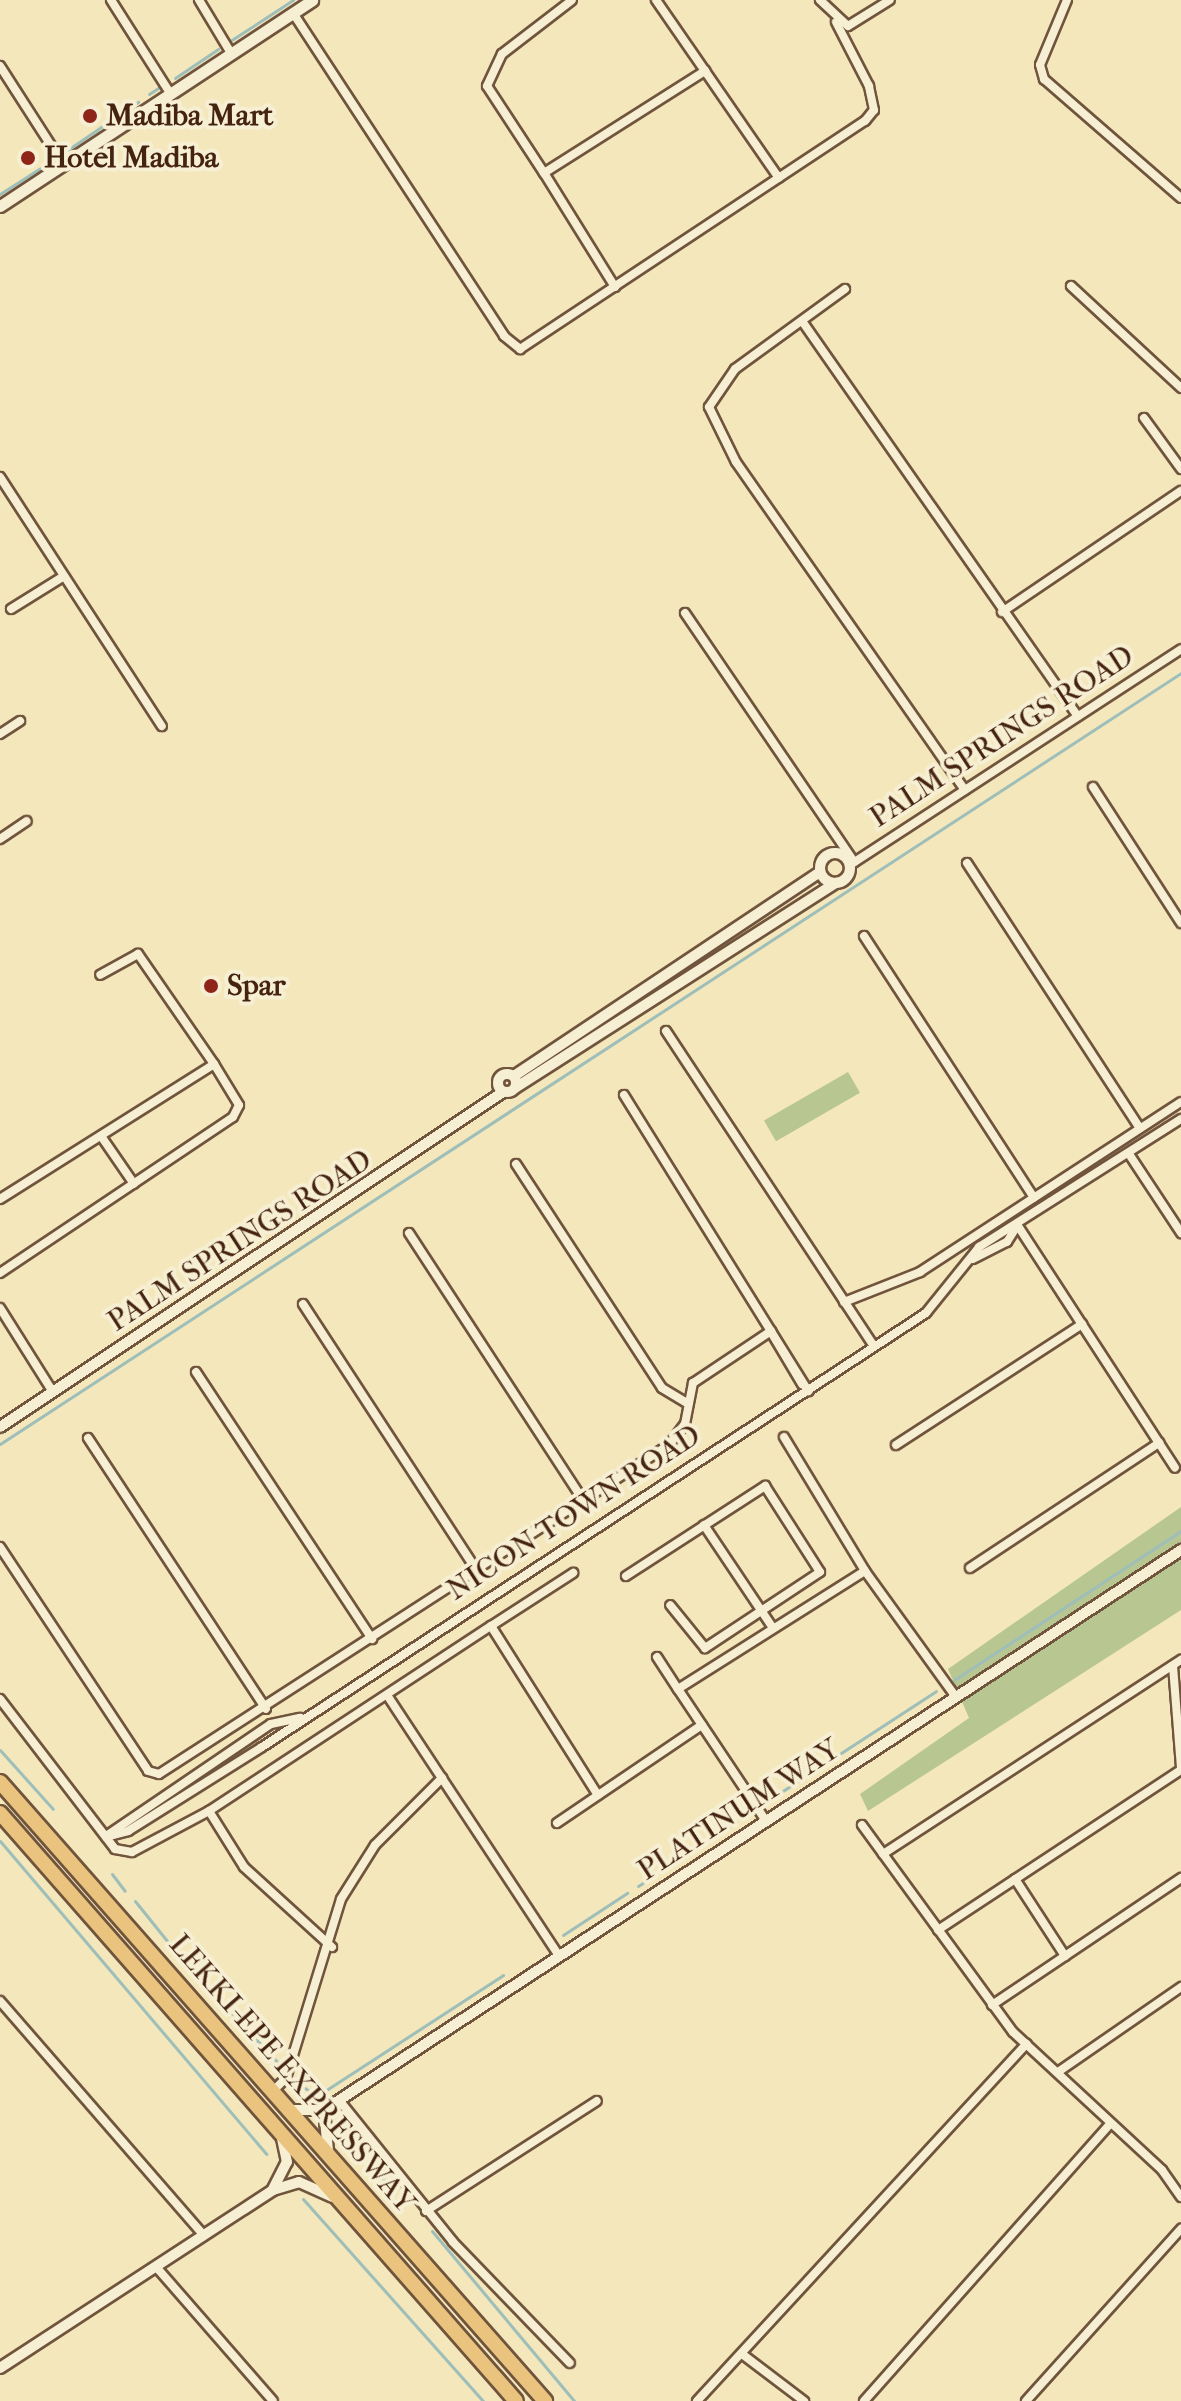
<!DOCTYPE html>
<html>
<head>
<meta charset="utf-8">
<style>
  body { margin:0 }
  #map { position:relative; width:1181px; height:2401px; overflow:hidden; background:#f3e7bb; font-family:"IM FELL French Canon",serif }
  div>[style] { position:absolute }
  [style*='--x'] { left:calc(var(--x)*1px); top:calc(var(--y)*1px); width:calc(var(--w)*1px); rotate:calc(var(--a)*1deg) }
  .green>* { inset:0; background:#b8c692; transform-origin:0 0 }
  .stream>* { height:3px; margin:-1.5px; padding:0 1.5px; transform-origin:1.5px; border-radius:1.5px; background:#9ebeb9 }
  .roads { filter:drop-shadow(2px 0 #70543c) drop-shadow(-2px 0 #70543c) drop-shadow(0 2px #70543c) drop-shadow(0 -2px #70543c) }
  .minor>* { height:8px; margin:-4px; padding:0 4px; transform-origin:4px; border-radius:4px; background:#f7efd3 }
  .tertiary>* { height:10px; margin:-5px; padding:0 5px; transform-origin:5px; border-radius:5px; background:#f7efd3 }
  .tertiary>.ring { margin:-5px; padding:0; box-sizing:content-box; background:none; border:10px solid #f7efd3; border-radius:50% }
  .secondary>* { height:11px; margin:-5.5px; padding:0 5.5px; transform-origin:5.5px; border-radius:5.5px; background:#f7efd3 }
  .trunk>* { height:14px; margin:-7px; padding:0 7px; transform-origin:7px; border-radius:7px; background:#eac47e }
  .dots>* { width:22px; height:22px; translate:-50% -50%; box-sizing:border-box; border:4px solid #f7efd3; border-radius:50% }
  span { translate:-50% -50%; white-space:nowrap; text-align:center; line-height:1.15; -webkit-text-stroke:8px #f7efd3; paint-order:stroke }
  .poi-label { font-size:30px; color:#452311; font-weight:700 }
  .left { translate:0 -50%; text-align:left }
  .street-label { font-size:30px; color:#452311 }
</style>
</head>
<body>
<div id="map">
  <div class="green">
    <div style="left:848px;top:1072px;width:24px;height:97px;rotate:60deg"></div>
    <div style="clip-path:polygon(1181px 1507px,1181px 1610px,868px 1811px,860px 1794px,969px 1718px,948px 1669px)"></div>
  </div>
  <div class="stream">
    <div style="--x:227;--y:43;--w:79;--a:-33.1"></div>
    <div style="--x:175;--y:78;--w:52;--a:-34"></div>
    <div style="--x:149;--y:94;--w:17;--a:-33"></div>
    <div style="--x:63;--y:153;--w:91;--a:-34.2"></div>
    <div style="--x:0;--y:194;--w:63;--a:-32.7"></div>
    <div style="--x:0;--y:1444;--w:1410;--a:-33.14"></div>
    <div style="--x:954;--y:1680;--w:272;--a:-33.3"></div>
    <div style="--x:0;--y:1750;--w:79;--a:48.1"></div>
    <div style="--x:775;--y:1796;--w:192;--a:-33.1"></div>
    <div style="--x:0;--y:1841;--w:411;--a:49.6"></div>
    <div style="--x:707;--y:1841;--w:35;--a:-33"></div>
    <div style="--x:664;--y:1869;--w:40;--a:-32.9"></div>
    <div style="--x:112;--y:1874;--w:21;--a:53"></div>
    <div style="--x:638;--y:1886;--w:19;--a:-32"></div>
    <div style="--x:135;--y:1901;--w:59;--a:51.2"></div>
    <div style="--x:563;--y:1935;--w:77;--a:-33.3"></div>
    <div style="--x:180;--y:1957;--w:146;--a:47.2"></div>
    <div style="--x:296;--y:2082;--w:25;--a:34"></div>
    <div style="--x:317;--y:2096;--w:222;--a:-33"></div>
    <div style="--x:337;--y:2126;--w:77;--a:48.7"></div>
    <div style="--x:303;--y:2199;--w:271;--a:48.3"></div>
    <div style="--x:432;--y:2231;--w:222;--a:50.1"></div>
  </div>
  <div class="roads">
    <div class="minor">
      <div style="--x:111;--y:0;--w:110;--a:57.6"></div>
      <div style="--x:199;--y:0;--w:62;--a:58.9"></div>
      <div style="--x:656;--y:0;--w:216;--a:55.4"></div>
      <div style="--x:820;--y:0;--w:38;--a:43"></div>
      <div style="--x:848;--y:26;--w:49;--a:-31.8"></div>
      <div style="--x:1067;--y:0;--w:70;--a:112.6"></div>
      <div style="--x:1040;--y:65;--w:15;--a:74"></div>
      <div style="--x:1044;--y:79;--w:181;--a:41"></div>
      <div style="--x:293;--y:13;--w:386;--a:56.8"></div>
      <div style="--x:504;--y:336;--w:21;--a:39"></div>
      <div style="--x:520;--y:349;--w:414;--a:-33.5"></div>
      <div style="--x:865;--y:121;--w:14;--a:-51"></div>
      <div style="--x:874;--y:110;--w:25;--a:-102"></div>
      <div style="--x:869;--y:86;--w:72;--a:-117.3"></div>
      <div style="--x:0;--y:66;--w:117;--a:57.3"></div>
      <div style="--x:544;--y:173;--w:104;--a:-123.2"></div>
      <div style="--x:487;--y:86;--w:35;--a:-65"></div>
      <div style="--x:502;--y:54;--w:88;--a:-37.6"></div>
      <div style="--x:1071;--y:286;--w:150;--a:42.8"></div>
      <div style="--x:615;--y:287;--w:134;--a:-121.9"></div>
      <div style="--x:544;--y:173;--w:191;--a:-32.4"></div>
      <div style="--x:845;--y:289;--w:136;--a:144"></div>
      <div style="--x:735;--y:369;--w:46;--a:124.4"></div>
      <div style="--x:709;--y:407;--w:61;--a:63.9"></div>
      <div style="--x:736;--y:462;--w:400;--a:55.1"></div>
      <div style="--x:802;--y:321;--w:482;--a:55.1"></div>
      <div style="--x:1144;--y:418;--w:63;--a:54"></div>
      <div style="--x:0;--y:477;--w:297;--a:57"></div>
      <div style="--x:11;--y:609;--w:62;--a:-31.9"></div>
      <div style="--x:1002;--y:612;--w:216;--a:-34.1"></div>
      <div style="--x:685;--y:613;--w:301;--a:55.8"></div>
      <div style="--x:0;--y:734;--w:24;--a:-33"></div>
      <div style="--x:1093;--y:787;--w:162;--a:57.1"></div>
      <div style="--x:0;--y:839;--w:32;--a:-34"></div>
      <div style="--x:967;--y:863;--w:316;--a:56.9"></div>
      <div style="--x:850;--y:865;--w:395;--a:-33.1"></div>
      <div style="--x:864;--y:936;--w:312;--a:57"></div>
      <div style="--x:666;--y:1031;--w:378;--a:56.6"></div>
      <div style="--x:624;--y:1095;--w:349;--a:58.1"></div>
      <div style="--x:101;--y:1136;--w:58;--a:55.5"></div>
      <div style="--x:1129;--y:1154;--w:95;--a:56.6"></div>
      <div style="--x:516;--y:1164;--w:267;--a:56.9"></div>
      <div style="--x:662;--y:1388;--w:31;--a:31"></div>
      <div style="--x:0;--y:1199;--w:253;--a:-32.2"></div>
      <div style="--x:214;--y:1064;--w:134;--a:-124.6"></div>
      <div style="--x:138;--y:954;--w:43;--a:151.1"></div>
      <div style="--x:1018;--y:1226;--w:288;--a:57"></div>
      <div style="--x:409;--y:1233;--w:320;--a:56.9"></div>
      <div style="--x:973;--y:1259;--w:38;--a:-27"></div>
      <div style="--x:1007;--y:1242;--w:19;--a:-58"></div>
      <div style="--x:0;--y:1273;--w:280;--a:-33.8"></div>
      <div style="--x:233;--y:1117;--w:13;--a:-63"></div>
      <div style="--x:239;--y:1105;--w:48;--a:-121.4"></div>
      <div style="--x:844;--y:1302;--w:82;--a:-21.5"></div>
      <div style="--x:920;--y:1272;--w:311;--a:-33.1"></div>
      <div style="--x:303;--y:1304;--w:319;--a:56.9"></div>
      <div style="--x:0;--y:1308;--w:99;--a:57.8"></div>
      <div style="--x:771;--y:1332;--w:61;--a:59.2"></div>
      <div style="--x:196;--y:1372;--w:320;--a:56.6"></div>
      <div style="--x:784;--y:1437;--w:157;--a:58.8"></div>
      <div style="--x:865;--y:1571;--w:155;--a:54.2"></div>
      <div style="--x:88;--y:1438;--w:324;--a:56.7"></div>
      <div style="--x:896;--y:1445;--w:222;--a:-33"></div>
      <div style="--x:704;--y:1525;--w:124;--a:56.2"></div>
      <div style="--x:0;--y:1547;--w:268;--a:56.5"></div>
      <div style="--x:148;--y:1771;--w:11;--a:15"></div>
      <div style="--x:159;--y:1774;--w:607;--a:-32.83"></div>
      <div style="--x:669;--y:1445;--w:26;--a:-53"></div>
      <div style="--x:685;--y:1424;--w:42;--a:-79"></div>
      <div style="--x:693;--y:1383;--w:94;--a:-33.7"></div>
      <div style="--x:970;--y:1568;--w:227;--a:-33.5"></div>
      <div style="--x:626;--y:1576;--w:166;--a:-32.9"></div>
      <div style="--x:765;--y:1486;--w:102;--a:57.4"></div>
      <div style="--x:820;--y:1572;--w:138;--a:146.5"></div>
      <div style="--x:705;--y:1648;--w:55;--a:-129.1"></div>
      <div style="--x:491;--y:1626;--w:98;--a:-32.9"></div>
      <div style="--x:657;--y:1657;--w:38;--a:57"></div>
      <div style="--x:1173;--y:1666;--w:102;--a:85.5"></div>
      <div style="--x:387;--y:1695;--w:313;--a:56.6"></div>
      <div style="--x:0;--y:1699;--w:189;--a:52.5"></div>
      <div style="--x:115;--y:1849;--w:17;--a:10"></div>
      <div style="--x:132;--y:1852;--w:87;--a:-28"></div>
      <div style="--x:209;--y:1811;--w:337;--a:-33.3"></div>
      <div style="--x:491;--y:1626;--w:200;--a:57.7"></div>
      <div style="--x:209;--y:1811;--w:66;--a:58"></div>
      <div style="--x:244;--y:1867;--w:119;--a:42.3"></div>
      <div style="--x:766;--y:1821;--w:159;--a:-123.7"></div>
      <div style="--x:678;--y:1689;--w:221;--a:-32.3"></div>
      <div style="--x:557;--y:1823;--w:175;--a:-34.1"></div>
      <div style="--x:862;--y:1825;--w:256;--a:53.9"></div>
      <div style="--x:1013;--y:2032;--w:203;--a:42.8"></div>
      <div style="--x:1162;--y:2170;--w:33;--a:55"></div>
      <div style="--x:106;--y:1836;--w:199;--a:-34.2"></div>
      <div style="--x:271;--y:1724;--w:30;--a:-12"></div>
      <div style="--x:106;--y:1837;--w:23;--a:-15"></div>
      <div style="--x:128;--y:1831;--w:158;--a:-32.1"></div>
      <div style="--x:262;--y:1747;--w:793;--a:-33.17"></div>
      <div style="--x:926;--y:1313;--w:85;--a:-51.2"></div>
      <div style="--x:979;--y:1247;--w:239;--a:-32.4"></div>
      <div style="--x:883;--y:1854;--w:356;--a:-33.1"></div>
      <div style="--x:1015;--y:1879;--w:92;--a:57"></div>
      <div style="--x:938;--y:1930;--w:291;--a:-33.4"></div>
      <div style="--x:0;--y:2001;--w:311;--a:49"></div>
      <div style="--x:992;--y:2005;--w:228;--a:-33.9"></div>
      <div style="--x:1058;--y:2072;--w:150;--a:-34.6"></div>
      <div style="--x:273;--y:2091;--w:18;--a:-45"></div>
      <div style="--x:286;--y:2078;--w:187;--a:-72.9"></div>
      <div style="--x:341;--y:1899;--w:64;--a:-57.8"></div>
      <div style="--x:375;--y:1845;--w:95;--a:-45"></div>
      <div style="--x:339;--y:2100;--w:182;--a:51.2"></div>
      <div style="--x:453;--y:2242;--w:168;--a:46"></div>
      <div style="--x:426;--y:2211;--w:203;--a:-32.8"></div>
      <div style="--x:157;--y:2268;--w:176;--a:48.9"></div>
      <div style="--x:742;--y:2354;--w:78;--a:37.2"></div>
      <div style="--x:697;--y:2401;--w:486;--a:-47.3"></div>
      <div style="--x:864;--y:2401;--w:370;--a:-48.4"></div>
      <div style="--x:1026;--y:2401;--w:232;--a:-48"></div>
    </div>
    <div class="tertiary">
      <div class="ring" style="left:820px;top:853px;width:20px;height:20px"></div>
      <div class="ring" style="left:498px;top:1074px;width:8px;height:8px"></div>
      <div style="--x:514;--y:1076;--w:368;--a:-33.7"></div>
      <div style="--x:515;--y:1088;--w:381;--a:-32.6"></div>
      <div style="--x:0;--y:1427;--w:604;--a:-33.66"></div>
      <div style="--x:291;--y:2110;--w:33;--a:0"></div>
      <div style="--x:324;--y:2110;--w:1024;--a:-33.16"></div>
      <div style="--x:324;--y:2110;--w:41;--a:84.4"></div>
      <div style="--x:273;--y:2189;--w:30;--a:-63"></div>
      <div style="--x:287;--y:2162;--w:25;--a:-102"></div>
      <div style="--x:0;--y:2368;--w:326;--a:-33.1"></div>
      <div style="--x:273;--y:2190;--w:27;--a:-17"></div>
      <div style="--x:299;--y:2182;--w:36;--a:24"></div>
    </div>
    <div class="secondary">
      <div style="--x:0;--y:206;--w:374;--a:-33.4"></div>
    </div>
    <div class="trunk">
      <div style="--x:0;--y:1782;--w:825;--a:48.64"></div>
      <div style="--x:0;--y:1813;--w:782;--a:48.73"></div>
    </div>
  </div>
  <div class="dots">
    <div style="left:90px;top:116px;background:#8f2418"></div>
    <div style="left:28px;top:158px;background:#8f2418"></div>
    <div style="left:211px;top:986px;background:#8f2418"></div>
  </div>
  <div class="poi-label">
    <span class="left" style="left:106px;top:116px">Madiba Mart</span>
    <span class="left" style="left:44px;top:158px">Hotel Madiba</span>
    <span class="left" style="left:227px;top:986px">Spar</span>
  </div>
  <div class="street-label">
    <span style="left:1002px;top:737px;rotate:-33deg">PALM SPRINGS ROAD</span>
    <span style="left:240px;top:1241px;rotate:-33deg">PALM SPRINGS ROAD</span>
    <span style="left:574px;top:1513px;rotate:-33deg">NICON TOWN ROAD</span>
    <span style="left:739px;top:1810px;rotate:-33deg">PLATINUM WAY</span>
    <span style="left:292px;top:2074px;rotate:49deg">LEKKI-EPE EXPRESSWAY</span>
  </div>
</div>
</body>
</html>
